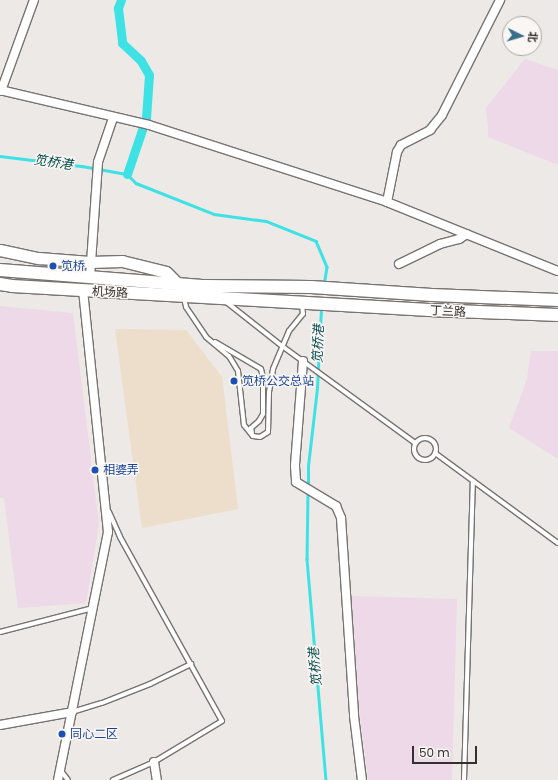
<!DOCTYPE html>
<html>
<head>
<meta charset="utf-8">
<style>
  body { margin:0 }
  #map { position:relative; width:558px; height:780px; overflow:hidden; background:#ede9e6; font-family:Poppins,"Noto Sans SC",sans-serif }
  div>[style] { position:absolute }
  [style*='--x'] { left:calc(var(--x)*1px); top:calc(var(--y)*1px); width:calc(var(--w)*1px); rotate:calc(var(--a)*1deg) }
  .commercial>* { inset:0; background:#edddcb }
  .industrial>* { inset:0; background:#edd9e8 }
  .stream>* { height:2.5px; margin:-1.25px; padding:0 1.25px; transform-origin:1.25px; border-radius:1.25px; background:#3fe2e4 }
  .canal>* { height:9px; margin:-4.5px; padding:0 4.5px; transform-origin:4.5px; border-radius:4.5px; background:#3fe2e4 }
  .roads { filter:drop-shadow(1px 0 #777371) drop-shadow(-1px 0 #777371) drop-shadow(0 1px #777371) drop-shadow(0 -1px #777371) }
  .lane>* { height:4px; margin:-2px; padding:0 2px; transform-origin:2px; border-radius:2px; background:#fff }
  .lane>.ring { margin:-2px; padding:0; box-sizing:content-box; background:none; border:4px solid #fff; border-radius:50% }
  .street>* { height:8px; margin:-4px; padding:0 4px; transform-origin:4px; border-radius:4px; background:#fff }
  .secondary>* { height:11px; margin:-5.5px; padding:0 5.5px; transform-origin:5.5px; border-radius:5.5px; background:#fff }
  .primary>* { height:12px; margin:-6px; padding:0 6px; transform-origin:6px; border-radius:6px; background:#fff }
  .dots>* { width:11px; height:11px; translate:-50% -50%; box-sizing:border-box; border:2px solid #faf6f3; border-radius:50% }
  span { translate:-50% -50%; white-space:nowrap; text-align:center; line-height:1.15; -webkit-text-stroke:3px #faf6f3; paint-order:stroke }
  .transit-label { font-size:12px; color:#164399 }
  .left { translate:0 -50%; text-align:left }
  .street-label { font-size:12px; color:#323130 }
  .water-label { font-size:13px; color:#074f50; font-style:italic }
  .north { position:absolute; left:502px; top:16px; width:40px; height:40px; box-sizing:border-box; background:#faf6f3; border:1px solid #aaa7a5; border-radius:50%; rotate:95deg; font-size:11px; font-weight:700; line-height:16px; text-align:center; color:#323130 }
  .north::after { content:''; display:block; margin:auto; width:14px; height:18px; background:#386e8a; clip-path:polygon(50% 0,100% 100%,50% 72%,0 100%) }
  .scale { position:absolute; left:412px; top:746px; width:65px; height:18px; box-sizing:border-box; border:2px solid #323130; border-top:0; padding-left:5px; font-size:12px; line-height:14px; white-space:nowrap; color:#323130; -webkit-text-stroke:3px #faf6f3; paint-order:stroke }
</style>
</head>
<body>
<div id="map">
  <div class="commercial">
    <div style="clip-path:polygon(115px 329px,186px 330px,222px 377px,238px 509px,142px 528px)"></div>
  </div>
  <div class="industrial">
    <div style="clip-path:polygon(525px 59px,558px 70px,558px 165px,488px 137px,488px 127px,486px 108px)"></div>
    <div style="clip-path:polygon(0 306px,73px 313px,99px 525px,86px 603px,18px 608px,4px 498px,0 498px)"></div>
    <div style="clip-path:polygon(531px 351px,558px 351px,558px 459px,509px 428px,527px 379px)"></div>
    <div style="clip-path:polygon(351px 596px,457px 599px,452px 780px,368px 780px,360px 715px)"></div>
  </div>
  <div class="stream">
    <div style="--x:0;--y:156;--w:83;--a:7"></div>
    <div style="--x:82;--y:166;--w:46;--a:10.1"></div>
    <div style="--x:127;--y:174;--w:13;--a:45"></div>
    <div style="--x:136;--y:183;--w:84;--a:21.7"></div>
    <div style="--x:214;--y:214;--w:52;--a:7.7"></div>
    <div style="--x:266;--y:221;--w:54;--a:21.8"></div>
    <div style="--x:316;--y:241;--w:28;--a:67"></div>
    <div style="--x:327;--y:267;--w:18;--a:99"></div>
    <div style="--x:308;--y:486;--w:20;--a:-90"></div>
    <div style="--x:308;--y:466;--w:79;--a:-83.4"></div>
    <div style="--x:317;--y:388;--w:80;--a:-87.1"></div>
    <div style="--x:308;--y:491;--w:68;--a:90.8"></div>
    <div style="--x:307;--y:559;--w:222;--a:85.1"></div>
  </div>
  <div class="canal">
    <div style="--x:121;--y:0;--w:9;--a:111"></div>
    <div style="--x:118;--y:8;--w:35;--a:83"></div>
    <div style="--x:122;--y:43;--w:26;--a:43"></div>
    <div style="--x:141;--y:61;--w:16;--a:60"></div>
    <div style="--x:149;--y:75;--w:43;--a:94"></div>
    <div style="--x:146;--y:118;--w:59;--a:108.7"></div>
  </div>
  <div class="roads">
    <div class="lane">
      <div style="--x:184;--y:298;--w:9;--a:77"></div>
      <div style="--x:186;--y:307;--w:36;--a:56"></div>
      <div style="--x:206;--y:337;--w:30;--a:40"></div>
      <div style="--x:229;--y:356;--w:17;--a:59"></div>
      <div style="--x:238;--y:371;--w:54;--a:83.7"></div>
      <div style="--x:244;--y:425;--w:14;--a:51"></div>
      <div style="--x:253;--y:436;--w:7;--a:8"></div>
      <div style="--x:260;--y:437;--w:9;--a:-32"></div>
      <div style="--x:268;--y:432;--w:40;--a:-88.6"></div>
      <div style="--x:269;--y:392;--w:23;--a:-80"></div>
      <div style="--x:273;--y:369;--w:41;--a:-67.2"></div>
      <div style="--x:289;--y:331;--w:22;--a:-51"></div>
      <div style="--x:303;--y:314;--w:9;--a:-96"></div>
      <div style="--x:225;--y:301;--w:73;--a:38.3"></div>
      <div style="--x:282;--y:346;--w:165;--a:36.1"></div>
      <div style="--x:215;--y:342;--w:53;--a:30.4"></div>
      <div style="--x:261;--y:369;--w:9;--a:77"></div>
      <div style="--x:263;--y:378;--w:36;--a:90"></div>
      <div style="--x:263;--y:414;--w:8;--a:120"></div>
      <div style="--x:259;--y:421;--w:11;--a:139"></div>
      <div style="--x:251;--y:428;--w:5;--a:79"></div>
      <div class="ring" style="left:414px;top:438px;width:18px;height:18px"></div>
      <div style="--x:435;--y:453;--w:152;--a:36.2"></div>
      <div style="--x:109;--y:512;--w:27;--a:66"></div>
      <div style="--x:120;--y:537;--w:210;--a:61"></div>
      <div style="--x:222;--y:721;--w:79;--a:148.9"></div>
      <div style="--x:154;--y:762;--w:45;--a:156.3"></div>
      <div style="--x:0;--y:632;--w:96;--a:-14.5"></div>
      <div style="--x:72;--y:712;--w:31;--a:-17"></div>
      <div style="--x:102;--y:703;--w:52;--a:-21.6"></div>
      <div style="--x:150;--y:684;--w:46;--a:-26"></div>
      <div style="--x:61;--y:771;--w:11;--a:52"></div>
      <div style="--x:464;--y:780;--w:299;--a:-88.3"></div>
    </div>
    <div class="street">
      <div style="--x:0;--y:90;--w:153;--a:13.2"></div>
      <div style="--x:149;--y:125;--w:250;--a:17.9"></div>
      <div style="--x:387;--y:202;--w:184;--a:22"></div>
      <div style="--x:1;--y:91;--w:97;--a:-70.1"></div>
      <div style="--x:387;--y:202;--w:51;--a:-78.7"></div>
      <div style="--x:397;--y:152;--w:8;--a:-60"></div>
      <div style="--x:401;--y:145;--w:33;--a:-27"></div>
      <div style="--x:430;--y:130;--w:19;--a:-51"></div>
      <div style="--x:442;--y:115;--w:129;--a:-63.2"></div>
      <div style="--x:399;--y:264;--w:46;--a:-26"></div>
      <div style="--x:440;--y:244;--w:20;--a:-15"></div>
      <div style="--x:459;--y:239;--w:9;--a:-32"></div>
      <div style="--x:90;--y:277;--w:115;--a:-86"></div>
      <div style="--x:98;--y:162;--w:46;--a:-71.2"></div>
      <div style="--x:303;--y:361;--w:105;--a:94.4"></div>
      <div style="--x:295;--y:466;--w:16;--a:86"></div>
      <div style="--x:296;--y:482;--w:47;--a:31"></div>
      <div style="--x:336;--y:506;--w:13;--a:67"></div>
      <div style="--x:341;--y:518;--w:198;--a:86.2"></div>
      <div style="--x:354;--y:716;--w:64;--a:82.9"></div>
      <div style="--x:0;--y:725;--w:73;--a:-10.2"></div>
      <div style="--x:154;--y:762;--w:18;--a:81"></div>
      <div style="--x:58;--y:780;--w:253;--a:-78.6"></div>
      <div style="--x:108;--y:532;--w:242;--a:-95.9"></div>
    </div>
    <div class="secondary">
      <div style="--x:0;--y:250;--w:40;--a:12"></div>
      <div style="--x:39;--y:258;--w:51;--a:4.5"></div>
      <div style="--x:90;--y:262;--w:32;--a:-2"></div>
      <div style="--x:122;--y:261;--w:45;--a:14"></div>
      <div style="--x:166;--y:272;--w:18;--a:45"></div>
    </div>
    <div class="primary">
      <div style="--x:0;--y:270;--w:206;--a:4.5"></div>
      <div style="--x:205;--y:286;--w:106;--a:0.5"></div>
      <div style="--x:311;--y:287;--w:121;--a:3.8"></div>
      <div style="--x:432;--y:295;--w:126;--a:2.3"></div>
      <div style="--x:0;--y:284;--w:12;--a:9"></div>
      <div style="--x:12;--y:286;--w:418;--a:3.3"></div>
      <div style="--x:429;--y:310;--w:129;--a:2.2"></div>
    </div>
  </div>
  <div class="dots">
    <div style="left:53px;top:266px;background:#1a4fb4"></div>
    <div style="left:234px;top:381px;background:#1a4fb4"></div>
    <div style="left:95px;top:470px;background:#1a4fb4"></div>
    <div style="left:62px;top:734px;background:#1a4fb4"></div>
  </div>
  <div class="transit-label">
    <span class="left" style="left:61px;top:266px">笕桥</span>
    <span class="left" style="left:242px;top:381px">笕桥公交总站</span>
    <span class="left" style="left:103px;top:470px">相婆弄</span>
    <span class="left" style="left:70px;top:734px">同心二区</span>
  </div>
  <div class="street-label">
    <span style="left:110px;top:292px;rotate:3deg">机场路</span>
    <span style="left:448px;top:311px;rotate:3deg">丁兰路</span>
  </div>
  <div class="water-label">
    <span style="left:53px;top:163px;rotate:8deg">笕桥港</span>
    <span style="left:319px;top:344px;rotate:-88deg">笕桥港</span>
    <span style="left:316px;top:667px;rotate:-95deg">笕桥港</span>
  </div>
  <div class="north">北</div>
  <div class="scale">50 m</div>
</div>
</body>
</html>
